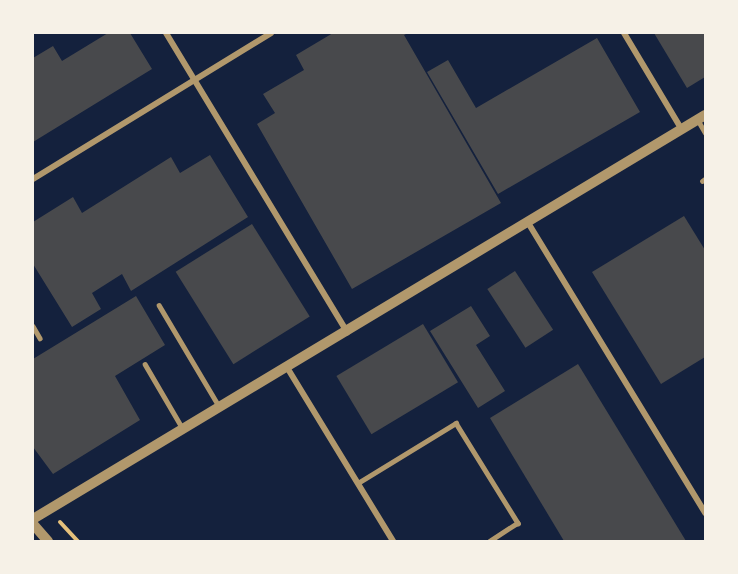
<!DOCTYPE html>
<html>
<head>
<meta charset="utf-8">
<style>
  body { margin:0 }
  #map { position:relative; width:738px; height:574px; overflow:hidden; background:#14213d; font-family:"PT Sans Narrow",sans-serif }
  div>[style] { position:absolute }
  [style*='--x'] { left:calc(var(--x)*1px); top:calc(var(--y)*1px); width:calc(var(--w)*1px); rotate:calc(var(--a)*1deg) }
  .building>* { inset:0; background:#48494c; transform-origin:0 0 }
  .path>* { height:4px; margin:-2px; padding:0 2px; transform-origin:2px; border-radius:2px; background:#e5c07b }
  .service>* { height:4.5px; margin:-2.25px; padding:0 2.25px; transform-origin:2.25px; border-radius:2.25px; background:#b1986c }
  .minor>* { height:6px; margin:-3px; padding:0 3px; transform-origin:3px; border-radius:3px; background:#b1986c }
  .tertiary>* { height:10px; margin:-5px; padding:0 5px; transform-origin:5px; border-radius:5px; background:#b1986c }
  span { translate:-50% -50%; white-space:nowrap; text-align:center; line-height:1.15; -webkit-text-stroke:6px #f6f1e7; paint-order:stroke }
  .frame { position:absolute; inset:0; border:34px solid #f6f1e7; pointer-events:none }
</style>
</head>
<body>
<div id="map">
  <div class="building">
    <div style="clip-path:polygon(108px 33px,130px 33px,152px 69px,33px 142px,33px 58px,53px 46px,62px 61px)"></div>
    <div style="clip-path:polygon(333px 33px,408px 33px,404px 35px,501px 203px,352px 289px,257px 124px,275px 113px,263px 94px,304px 70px,296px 55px)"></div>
    <div style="clip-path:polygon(654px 33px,705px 33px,705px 77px,687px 88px)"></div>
    <div style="clip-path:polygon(597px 38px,640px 112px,498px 194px,427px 72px,448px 60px,476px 108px)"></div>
    <div style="clip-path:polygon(210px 155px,248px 217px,131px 291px,122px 274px,92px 293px,101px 309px,72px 327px,33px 264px,33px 222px,73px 197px,82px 213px,171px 157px,180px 173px)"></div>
    <div style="clip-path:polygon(684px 216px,705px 250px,705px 357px,661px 384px,592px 272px)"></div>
    <div style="left:252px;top:224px;width:109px;height:90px;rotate:58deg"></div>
    <div style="left:515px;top:271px;width:70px;height:33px;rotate:57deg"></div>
    <div style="clip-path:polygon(136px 296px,165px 345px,115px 376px,140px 420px,53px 474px,33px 447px,33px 359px)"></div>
    <div style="clip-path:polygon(471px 306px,490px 336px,476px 345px,505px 391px,478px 408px,430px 331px)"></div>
    <div style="left:423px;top:324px;width:68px;height:101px;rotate:59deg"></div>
    <div style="clip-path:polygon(578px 364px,686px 541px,564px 541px,490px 418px)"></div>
  </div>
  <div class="path">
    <div style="--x:60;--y:522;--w:26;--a:47"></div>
  </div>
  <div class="service">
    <div style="--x:698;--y:120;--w:14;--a:60"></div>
    <div style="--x:702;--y:181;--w:4;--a:-34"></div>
    <div style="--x:159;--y:305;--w:117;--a:59.3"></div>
    <div style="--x:33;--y:326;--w:14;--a:60"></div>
    <div style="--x:145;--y:364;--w:75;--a:59.7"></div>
    <div style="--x:358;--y:483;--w:115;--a:-31.5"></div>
    <div style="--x:456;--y:423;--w:118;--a:58.2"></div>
    <div style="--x:518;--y:523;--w:33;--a:147"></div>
  </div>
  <div class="minor">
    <div style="--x:166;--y:33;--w:350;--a:58.8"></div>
    <div style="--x:624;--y:33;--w:113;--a:59.1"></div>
    <div style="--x:33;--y:179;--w:279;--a:-31.5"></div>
    <div style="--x:527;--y:221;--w:342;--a:58.6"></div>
    <div style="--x:288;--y:369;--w:202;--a:58.6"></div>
  </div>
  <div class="tertiary">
    <div style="--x:33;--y:519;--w:784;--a:-31.01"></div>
    <div style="--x:33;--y:524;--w:23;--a:49"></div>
  </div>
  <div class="frame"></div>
</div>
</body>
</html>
